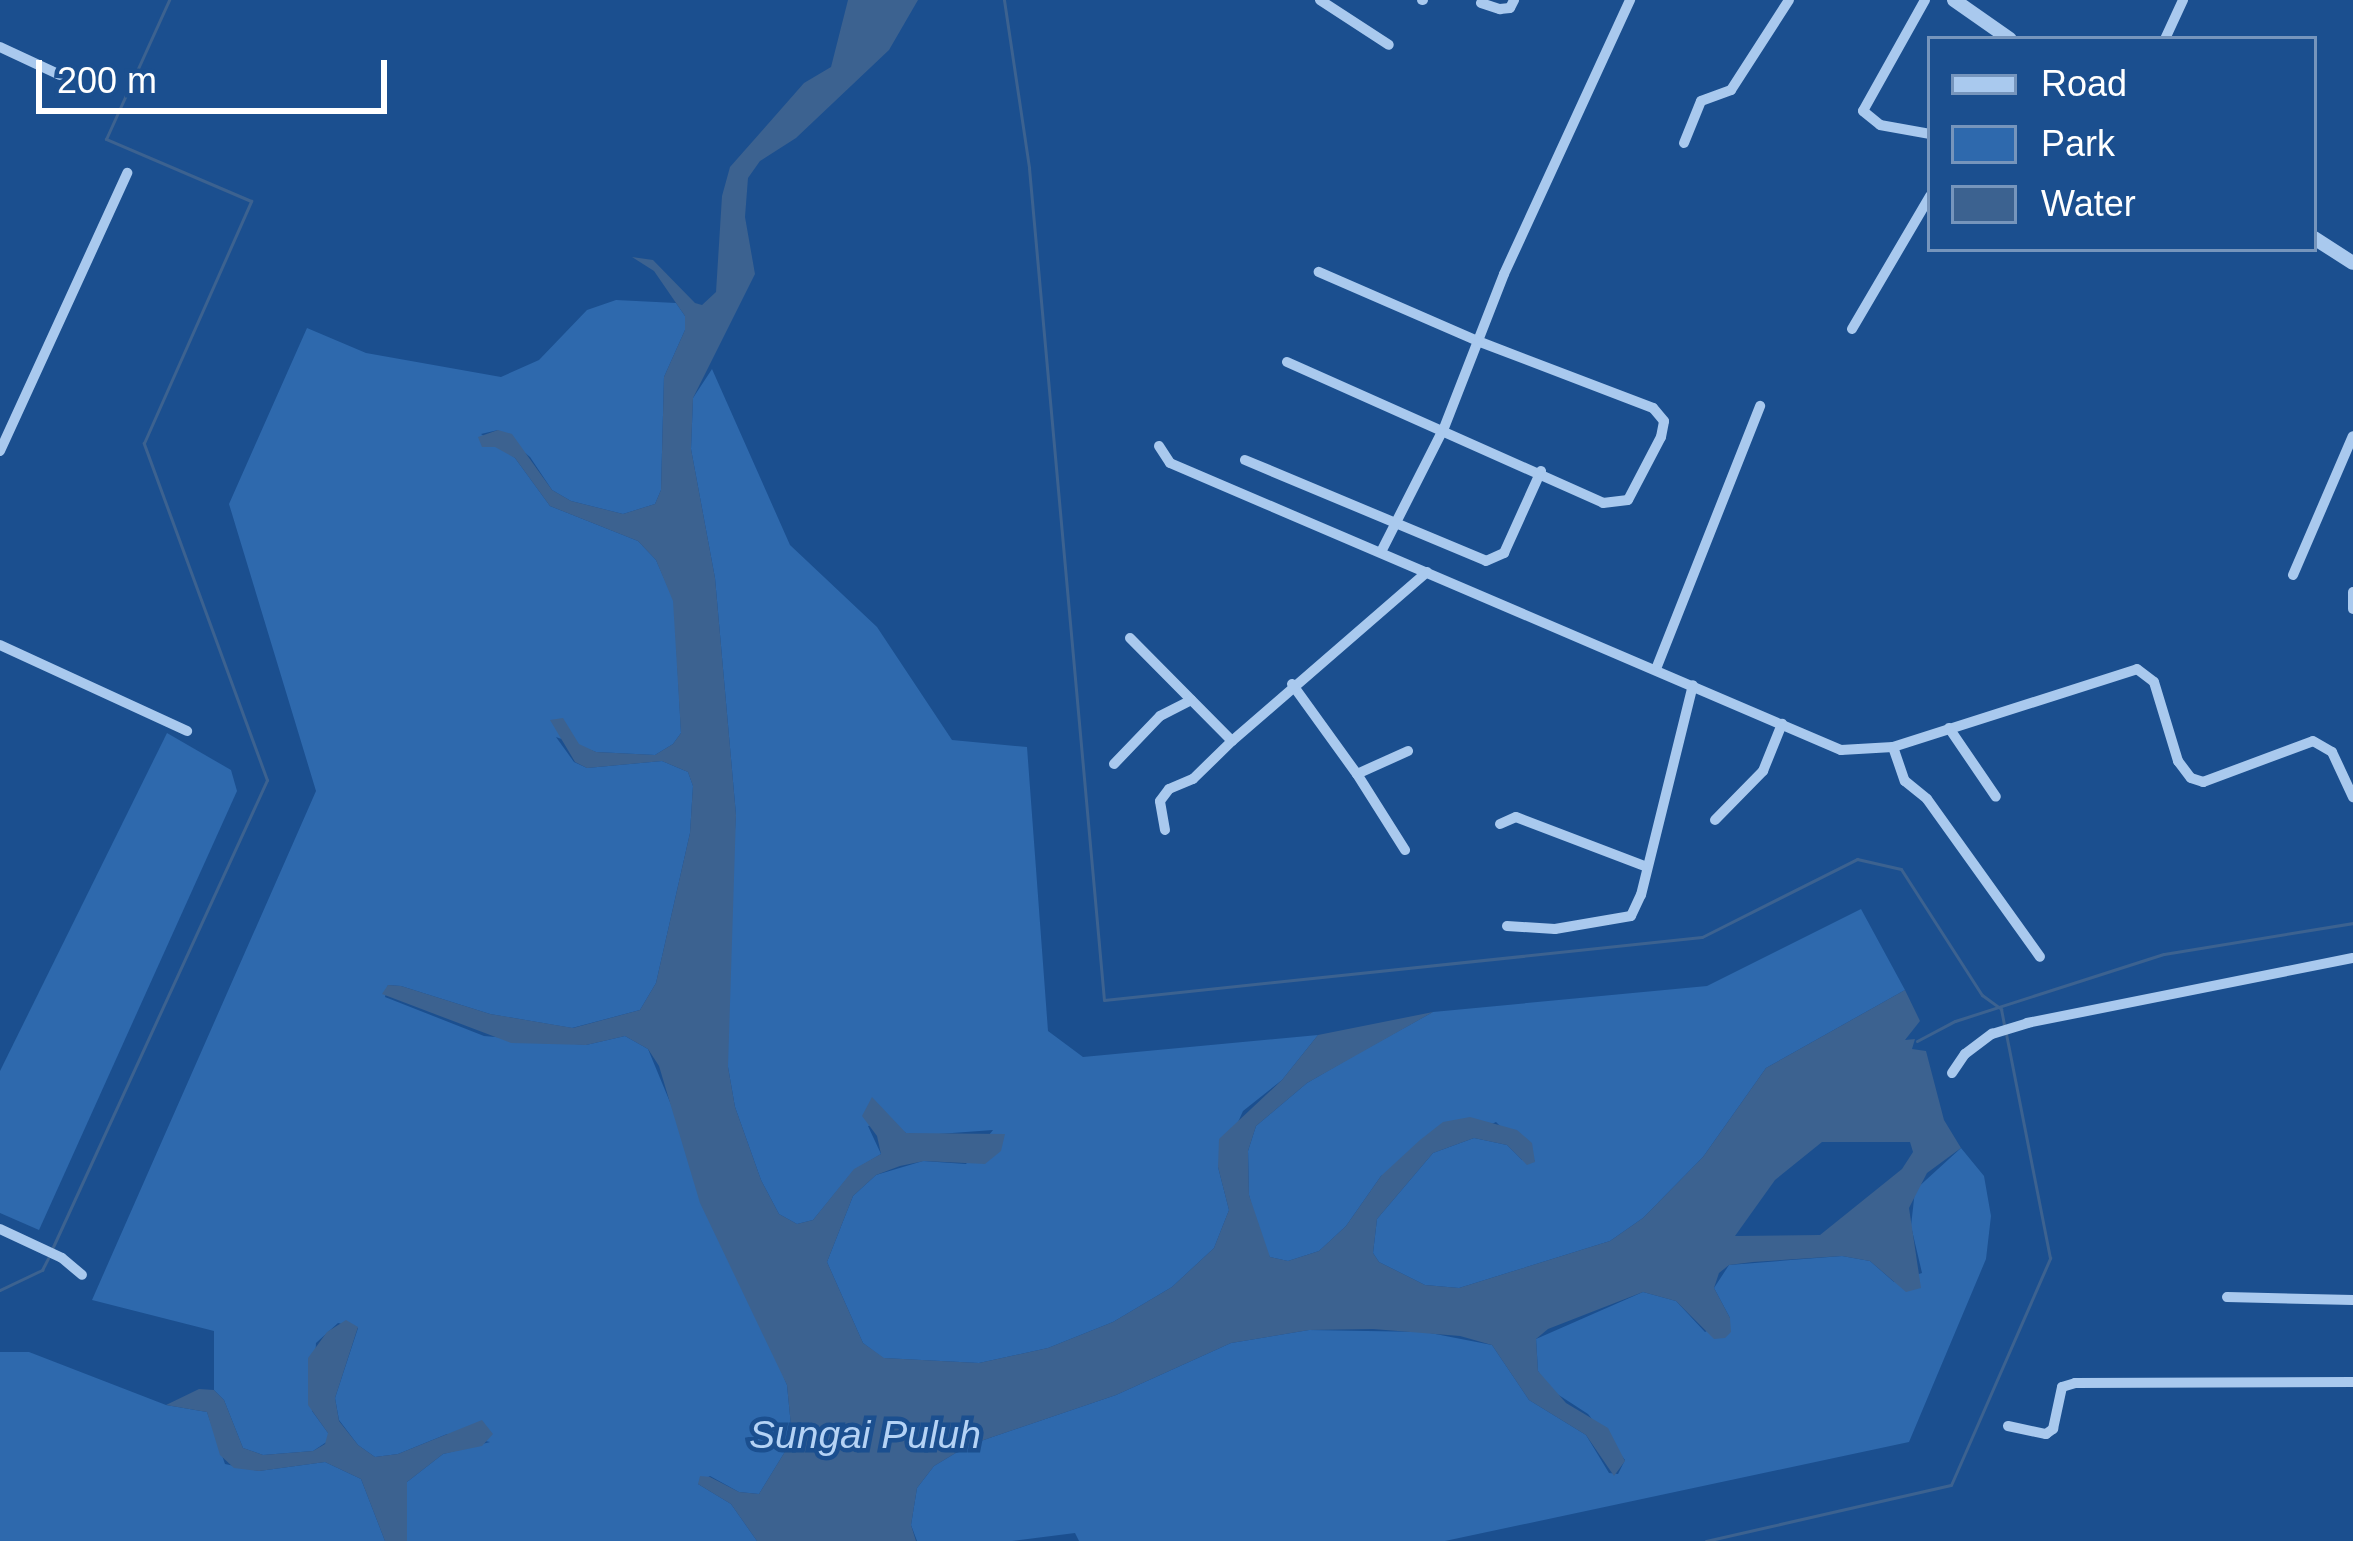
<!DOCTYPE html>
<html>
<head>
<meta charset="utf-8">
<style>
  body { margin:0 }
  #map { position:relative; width:2353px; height:1541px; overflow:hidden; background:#1b4f8f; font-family:Helvetica,sans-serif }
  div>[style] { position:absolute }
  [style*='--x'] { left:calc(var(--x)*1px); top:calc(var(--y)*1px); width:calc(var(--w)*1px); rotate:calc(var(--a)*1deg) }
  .green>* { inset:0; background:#2e69ad }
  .water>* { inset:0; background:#3c6290 }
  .stream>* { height:3px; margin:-1.5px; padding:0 1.5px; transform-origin:1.5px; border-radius:1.5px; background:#3c6290 }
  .minor>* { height:10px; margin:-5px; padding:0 5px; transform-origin:5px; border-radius:5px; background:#a9c9ee }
  .tertiary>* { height:14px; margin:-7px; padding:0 7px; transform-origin:7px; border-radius:7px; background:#a9c9ee }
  span { translate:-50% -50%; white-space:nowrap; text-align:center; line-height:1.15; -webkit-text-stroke:9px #1b4f8f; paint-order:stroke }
  .water-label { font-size:39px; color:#b5d3f5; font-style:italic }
  .legend { position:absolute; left:1927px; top:36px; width:390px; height:216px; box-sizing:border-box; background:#1b4f8f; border:3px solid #7695bc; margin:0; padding:15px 21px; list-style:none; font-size:36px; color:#fff }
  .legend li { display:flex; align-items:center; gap:24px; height:60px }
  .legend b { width:60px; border:3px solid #7695bc }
  .scale { position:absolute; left:36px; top:60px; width:351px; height:54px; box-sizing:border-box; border:6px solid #fff; border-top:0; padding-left:15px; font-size:36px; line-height:42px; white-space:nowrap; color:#fff; -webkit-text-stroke:9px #1b4f8f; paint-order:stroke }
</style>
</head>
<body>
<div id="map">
  <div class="green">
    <div style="clip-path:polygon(616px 300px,676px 303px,685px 316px,685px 330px,664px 377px,661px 490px,655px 504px,623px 514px,571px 501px,552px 490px,530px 457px,498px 430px,481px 434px,515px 458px,550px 506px,638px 541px,656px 560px,674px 601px,681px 733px,673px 744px,655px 755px,596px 752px,556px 737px,574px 762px,587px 768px,662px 761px,688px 772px,693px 786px,690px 833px,656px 983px,640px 1010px,572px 1028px,490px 1014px,401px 986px,388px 985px,385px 997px,484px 1036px,586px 1045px,625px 1036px,648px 1049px,787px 1385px,791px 1426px,786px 1450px,759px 1494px,739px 1492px,710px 1476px,698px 1484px,731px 1504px,757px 1541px,407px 1541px,407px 1482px,443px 1454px,490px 1442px,447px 1434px,398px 1454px,375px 1457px,358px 1445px,339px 1420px,335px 1398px,358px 1328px,338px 1323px,316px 1343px,312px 1411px,328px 1433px,328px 1441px,313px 1451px,263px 1455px,243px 1448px,224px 1400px,214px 1390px,214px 1331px,92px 1300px,316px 791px,229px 504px,307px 328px,366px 353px,501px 377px,539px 360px,587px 310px)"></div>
    <div style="clip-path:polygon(712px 369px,790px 545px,877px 627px,952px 740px,1027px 747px,1048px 1031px,1083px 1057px,1318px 1035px,1282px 1080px,1243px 1111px,1218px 1167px,1229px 1210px,1214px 1248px,1172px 1287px,1113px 1322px,1048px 1348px,979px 1363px,883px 1358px,863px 1343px,827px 1262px,853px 1196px,876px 1175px,923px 1161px,966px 1164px,993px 1130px,925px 1135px,906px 1133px,891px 1123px,868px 1126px,881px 1154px,854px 1170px,813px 1220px,797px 1224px,779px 1214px,761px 1180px,735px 1107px,728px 1067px,728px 933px,736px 815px,715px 578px,691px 449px,693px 398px)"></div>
    <div style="clip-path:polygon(167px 733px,231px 770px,237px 791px,39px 1230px,0 1213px,0 1071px)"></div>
    <div style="clip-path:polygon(1861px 909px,1905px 990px,1766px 1068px,1703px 1157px,1643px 1218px,1610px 1241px,1459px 1288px,1425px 1285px,1379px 1262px,1373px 1253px,1377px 1219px,1433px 1153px,1474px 1138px,1507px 1145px,1522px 1160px,1535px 1161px,1496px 1122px,1381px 1176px,1346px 1226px,1319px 1251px,1288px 1261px,1270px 1257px,1262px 1244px,1249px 1195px,1248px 1151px,1256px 1126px,1307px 1083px,1357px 1054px,1433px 1012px,1707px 986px)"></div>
    <div style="clip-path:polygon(1961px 1148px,1984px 1176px,1991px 1216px,1986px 1259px,1909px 1442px,1445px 1541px,1079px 1541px,1075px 1533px,1012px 1541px,917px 1541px,911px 1525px,917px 1488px,934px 1466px,969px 1445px,1116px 1395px,1231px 1343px,1309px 1330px,1425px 1332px,1492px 1345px,1529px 1400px,1586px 1435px,1609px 1473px,1618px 1474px,1625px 1460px,1588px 1414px,1551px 1390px,1538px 1371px,1536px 1339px,1643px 1292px,1676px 1301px,1705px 1332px,1730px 1318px,1714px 1288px,1729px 1265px,1842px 1256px,1870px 1261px,1894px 1282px,1922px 1273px,1911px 1226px,1915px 1190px)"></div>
    <div style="clip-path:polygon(0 1352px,29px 1352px,166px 1405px,207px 1412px,225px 1464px,259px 1471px,325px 1462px,361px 1479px,385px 1541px,0 1541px)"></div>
  </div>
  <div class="water">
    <div style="clip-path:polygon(evenodd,848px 0,918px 0,889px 50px,796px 138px,760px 161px,748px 178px,745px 217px,755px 274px,693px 398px,691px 449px,715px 578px,736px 815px,728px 1067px,735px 1107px,761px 1180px,779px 1214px,797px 1224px,813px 1220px,854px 1169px,881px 1154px,877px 1136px,862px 1116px,872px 1097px,906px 1133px,1005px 1134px,1001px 1151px,985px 1164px,924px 1161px,900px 1166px,876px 1175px,853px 1196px,827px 1262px,863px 1343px,884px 1358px,979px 1363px,1048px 1348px,1113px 1322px,1172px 1287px,1214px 1248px,1229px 1210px,1218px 1167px,1219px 1139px,1282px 1080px,1318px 1035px,1433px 1012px,1307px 1083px,1256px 1126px,1248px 1151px,1249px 1195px,1270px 1257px,1288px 1261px,1319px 1251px,1346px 1226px,1381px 1176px,1420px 1140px,1443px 1122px,1470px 1117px,1517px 1130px,1532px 1143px,1535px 1162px,1527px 1165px,1507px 1145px,1474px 1138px,1433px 1153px,1377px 1219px,1373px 1253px,1379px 1262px,1425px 1285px,1459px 1288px,1610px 1241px,1643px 1218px,1703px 1157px,1766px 1068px,1905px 990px,1920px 1021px,1905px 1040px,1915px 1039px,1912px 1049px,1926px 1051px,1944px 1120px,1961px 1148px,1927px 1173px,1909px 1208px,1921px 1288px,1906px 1292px,1870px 1261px,1842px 1256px,1753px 1262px,1729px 1265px,1719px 1273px,1714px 1288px,1730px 1318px,1731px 1332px,1725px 1338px,1714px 1339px,1676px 1301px,1643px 1292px,1548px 1329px,1536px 1339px,1538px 1371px,1566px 1403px,1608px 1428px,1625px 1461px,1614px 1476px,1586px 1435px,1529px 1400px,1492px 1345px,1460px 1336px,1373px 1329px,1309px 1330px,1231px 1343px,1116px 1395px,969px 1445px,934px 1466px,917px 1488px,911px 1525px,916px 1541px,757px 1541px,731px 1504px,698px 1484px,700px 1476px,710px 1477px,739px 1492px,759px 1494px,786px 1450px,791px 1426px,787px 1385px,700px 1203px,659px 1066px,648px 1049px,625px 1036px,586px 1045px,511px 1043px,382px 994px,388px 985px,401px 986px,490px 1014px,573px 1028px,640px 1010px,656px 983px,690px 833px,693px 786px,688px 772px,662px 761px,587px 768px,575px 762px,550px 720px,563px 718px,579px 744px,596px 752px,655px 755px,673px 744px,681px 733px,673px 601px,656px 560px,638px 541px,550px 506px,515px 458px,495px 447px,482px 447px,478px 437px,498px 430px,512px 434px,552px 490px,571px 501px,623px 514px,655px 504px,661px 490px,664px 377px,685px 330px,685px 316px,654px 271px,632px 257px,653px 260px,695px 303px,702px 305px,716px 292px,722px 196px,730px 167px,804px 83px,831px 67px,848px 0,1822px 1142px,1910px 1142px,1913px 1152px,1902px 1169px,1820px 1235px,1735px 1236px,1775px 1180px,1822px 1142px)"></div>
    <div style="clip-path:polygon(346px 1320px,358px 1327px,335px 1398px,339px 1421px,358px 1445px,375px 1457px,398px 1454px,482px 1420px,493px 1434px,482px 1446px,443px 1454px,407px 1482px,407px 1541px,385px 1541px,361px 1479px,325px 1462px,259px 1471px,234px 1468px,220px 1455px,207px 1412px,166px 1405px,199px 1389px,214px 1390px,224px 1400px,243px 1448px,263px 1455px,313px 1451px,325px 1444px,328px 1433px,308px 1405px,308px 1358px,327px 1332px)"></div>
  </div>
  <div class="stream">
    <div style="--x:1004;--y:0;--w:170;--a:81.5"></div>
    <div style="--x:1029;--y:168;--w:835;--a:84.85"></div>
    <div style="--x:1104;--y:1000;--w:601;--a:-6.01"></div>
    <div style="--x:1702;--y:937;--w:174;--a:-26.7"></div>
    <div style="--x:1857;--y:859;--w:45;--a:12.8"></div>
    <div style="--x:1901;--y:869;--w:150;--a:57.3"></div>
    <div style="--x:1982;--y:995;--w:24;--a:36"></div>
    <div style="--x:2001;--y:1009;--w:15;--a:79"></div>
    <div style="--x:1917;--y:1041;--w:43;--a:-27.8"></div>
    <div style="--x:1955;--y:1021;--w:219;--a:-17.8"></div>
    <div style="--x:2164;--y:954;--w:192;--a:-9.3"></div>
    <div style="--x:52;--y:1249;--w:516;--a:-65.37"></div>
    <div style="--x:267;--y:780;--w:359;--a:-110.1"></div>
    <div style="--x:144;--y:443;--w:265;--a:-66.1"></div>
    <div style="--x:251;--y:201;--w:158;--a:-156.8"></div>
    <div style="--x:106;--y:139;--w:153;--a:-65.6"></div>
    <div style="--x:0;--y:1290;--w:47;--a:-25.5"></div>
    <div style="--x:42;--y:1270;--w:13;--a:-63"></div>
    <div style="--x:1706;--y:1541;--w:251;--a:-12.9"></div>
    <div style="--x:1951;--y:1485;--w:248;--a:-66.4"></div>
    <div style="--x:2050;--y:1258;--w:228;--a:-101.1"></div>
  </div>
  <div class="minor">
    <div style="--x:1320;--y:0;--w:82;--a:33.1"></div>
    <div style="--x:1422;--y:0;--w:1;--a:0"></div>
    <div style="--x:1925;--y:0;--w:127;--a:119.2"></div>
    <div style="--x:1863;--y:111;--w:22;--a:39"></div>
    <div style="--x:1880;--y:125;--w:51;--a:10.2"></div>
    <div style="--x:1481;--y:3;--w:20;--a:18"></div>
    <div style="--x:1500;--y:9;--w:10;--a:-6"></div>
    <div style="--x:1510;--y:8;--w:9;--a:-63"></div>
    <div style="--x:2165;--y:39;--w:43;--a:-65.2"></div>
    <div style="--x:0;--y:47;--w:66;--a:25"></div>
    <div style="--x:1684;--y:143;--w:45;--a:-68"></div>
    <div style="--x:1701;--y:101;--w:32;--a:-20"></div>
    <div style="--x:1731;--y:90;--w:107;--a:-57.2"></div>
    <div style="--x:1852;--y:329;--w:154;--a:-59.6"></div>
    <div style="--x:1287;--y:362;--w:346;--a:24"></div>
    <div style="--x:1603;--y:503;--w:25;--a:-7"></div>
    <div style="--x:1628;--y:500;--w:71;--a:-62.4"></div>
    <div style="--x:1661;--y:437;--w:16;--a:-79"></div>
    <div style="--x:1664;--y:421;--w:17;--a:-130"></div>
    <div style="--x:1653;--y:408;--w:185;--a:-159.1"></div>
    <div style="--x:1480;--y:342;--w:176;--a:-156.5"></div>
    <div style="--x:1159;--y:446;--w:20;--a:57"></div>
    <div style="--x:1170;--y:463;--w:730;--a:23.16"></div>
    <div style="--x:1841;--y:750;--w:52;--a:-3.3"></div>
    <div style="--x:1893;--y:747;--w:256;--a:-17.7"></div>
    <div style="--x:2137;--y:669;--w:21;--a:37"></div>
    <div style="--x:2154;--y:682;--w:83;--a:73.1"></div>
    <div style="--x:2178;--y:761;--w:21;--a:53"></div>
    <div style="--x:2191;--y:778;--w:13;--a:18"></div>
    <div style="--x:2203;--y:782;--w:117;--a:-20.4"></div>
    <div style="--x:2313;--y:741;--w:22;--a:30"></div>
    <div style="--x:2332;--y:752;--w:50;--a:65"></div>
    <div style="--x:0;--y:451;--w:306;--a:-65.4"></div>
    <div style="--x:1245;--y:460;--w:261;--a:22.7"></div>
    <div style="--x:1486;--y:561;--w:20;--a:-24"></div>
    <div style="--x:1504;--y:553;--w:90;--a:-65.7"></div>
    <div style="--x:1381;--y:552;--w:139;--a:-63.1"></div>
    <div style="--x:1444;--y:428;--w:165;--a:-68.7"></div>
    <div style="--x:1504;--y:274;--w:302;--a:-65.3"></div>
    <div style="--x:2293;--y:575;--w:151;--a:-66.7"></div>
    <div style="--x:2353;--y:592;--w:17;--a:90"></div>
    <div style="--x:1130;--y:638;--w:145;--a:45.3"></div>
    <div style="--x:1232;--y:741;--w:258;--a:-40.9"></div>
    <div style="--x:0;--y:645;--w:206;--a:24.7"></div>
    <div style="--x:1656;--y:669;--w:283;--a:-68.4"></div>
    <div style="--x:1292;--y:684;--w:111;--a:54.2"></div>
    <div style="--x:1357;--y:774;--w:56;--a:-24.3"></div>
    <div style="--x:1949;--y:728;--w:83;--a:55.7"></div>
    <div style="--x:1893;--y:747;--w:36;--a:71"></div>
    <div style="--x:1905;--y:781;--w:28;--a:39"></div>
    <div style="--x:1927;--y:799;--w:194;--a:54.4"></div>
    <div style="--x:1114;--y:764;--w:66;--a:-46.2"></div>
    <div style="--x:1160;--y:716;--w:35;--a:-27"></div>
    <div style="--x:1357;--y:774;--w:90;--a:57.7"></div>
    <div style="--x:1715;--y:820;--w:69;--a:-45.6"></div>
    <div style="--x:1763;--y:771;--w:51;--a:-68"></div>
    <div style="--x:1500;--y:824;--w:17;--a:-24"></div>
    <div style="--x:1516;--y:817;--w:140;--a:20.9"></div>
    <div style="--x:1165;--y:830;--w:29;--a:-100"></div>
    <div style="--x:1160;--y:801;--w:15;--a:-53"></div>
    <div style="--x:1169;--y:789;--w:26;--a:-23"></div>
    <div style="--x:1193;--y:779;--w:54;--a:-44.3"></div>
    <div style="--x:1507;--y:926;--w:48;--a:3.6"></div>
    <div style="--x:1555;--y:929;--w:77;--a:-9.7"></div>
    <div style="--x:1631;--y:916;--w:23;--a:-65"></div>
    <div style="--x:1641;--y:895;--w:216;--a:-76.1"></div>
    <div style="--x:1952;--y:1073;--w:23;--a:-56"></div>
    <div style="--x:1965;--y:1054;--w:34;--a:-37"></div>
    <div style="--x:1992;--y:1034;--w:37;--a:-17"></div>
    <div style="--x:2027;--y:1023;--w:332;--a:-11.3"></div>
    <div style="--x:0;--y:1229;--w:68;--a:25.1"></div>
    <div style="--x:62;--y:1258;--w:26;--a:40"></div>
    <div style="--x:2227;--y:1297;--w:126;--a:1.4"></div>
    <div style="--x:2008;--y:1426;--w:39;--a:12"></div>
    <div style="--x:2046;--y:1434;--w:9;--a:-36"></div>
    <div style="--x:2053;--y:1429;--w:43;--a:-77.9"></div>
    <div style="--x:2062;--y:1387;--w:14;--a:-17"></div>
    <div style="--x:2075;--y:1383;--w:278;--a:-0.2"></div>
  </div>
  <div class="tertiary">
    <div style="--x:1954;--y:0;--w:68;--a:34.9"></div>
    <div style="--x:2314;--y:238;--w:46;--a:32.7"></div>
  </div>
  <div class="water-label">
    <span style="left:865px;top:1435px">Sungai Puluh</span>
  </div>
  <ul class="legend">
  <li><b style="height:15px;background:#a9c9ee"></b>Road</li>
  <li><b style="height:33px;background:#2e69ad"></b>Park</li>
  <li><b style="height:33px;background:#3c6290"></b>Water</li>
  </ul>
  <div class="scale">200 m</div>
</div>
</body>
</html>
